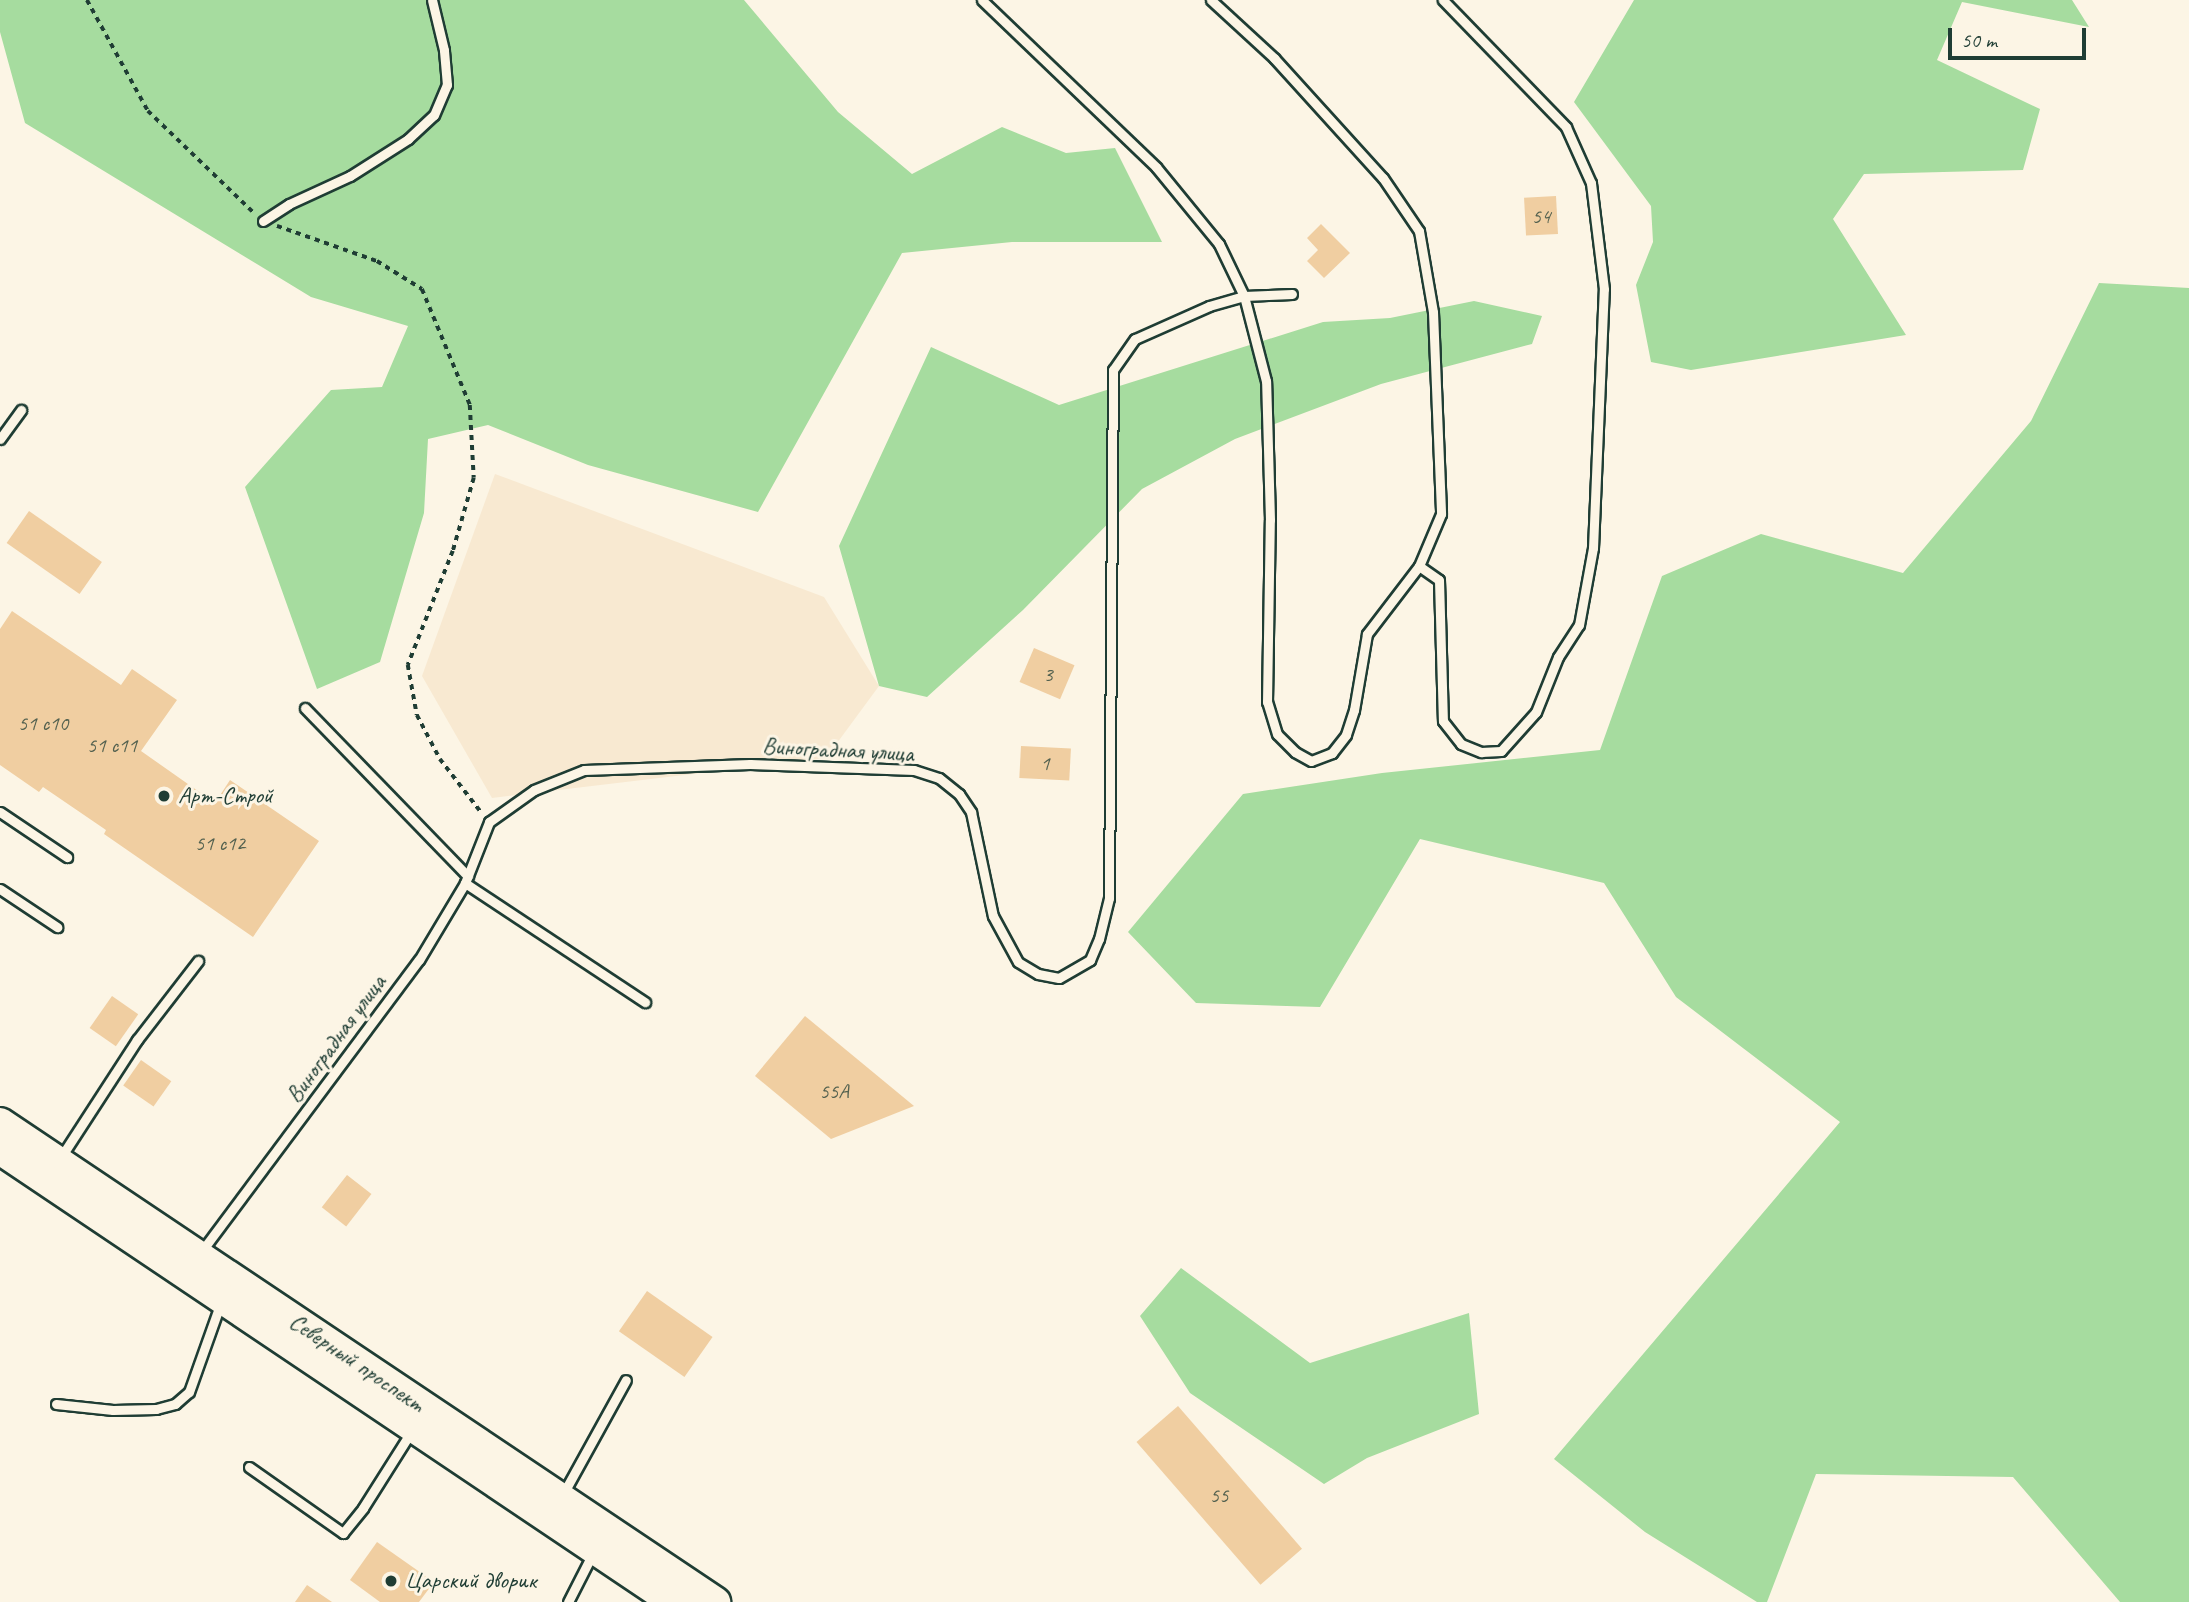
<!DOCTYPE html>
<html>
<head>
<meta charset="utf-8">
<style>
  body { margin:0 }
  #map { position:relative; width:2189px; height:1602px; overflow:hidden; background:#fcf5e5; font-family:Caveat,sans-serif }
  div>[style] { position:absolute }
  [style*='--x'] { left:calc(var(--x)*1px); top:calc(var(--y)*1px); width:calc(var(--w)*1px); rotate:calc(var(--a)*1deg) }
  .built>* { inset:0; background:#f8e9d1 }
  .green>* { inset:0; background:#a6dc9f }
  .building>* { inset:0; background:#f0cea1; transform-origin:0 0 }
  .path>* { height:3.5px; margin-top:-1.75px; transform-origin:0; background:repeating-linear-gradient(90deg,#1f3d34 0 5px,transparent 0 10px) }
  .roads { filter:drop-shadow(2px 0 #1f3d34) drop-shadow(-2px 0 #1f3d34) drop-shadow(0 2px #1f3d34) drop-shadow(0 -2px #1f3d34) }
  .lane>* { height:9px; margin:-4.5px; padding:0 4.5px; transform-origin:4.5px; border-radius:4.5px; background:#fcf5e5 }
  .primary>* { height:30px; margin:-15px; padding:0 15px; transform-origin:15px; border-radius:15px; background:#fcf5e5 }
  .dots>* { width:19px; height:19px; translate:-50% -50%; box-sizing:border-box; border:4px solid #fcf5e5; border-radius:50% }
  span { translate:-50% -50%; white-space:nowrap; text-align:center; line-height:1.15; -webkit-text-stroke:6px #fcf5e5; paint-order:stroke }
  .number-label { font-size:21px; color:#53614f }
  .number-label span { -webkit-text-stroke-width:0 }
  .street-label { font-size:24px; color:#1f3d34 }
  .poi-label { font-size:24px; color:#1f3d34 }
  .left { translate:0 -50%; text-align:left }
  .scale { position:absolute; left:1948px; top:28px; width:138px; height:32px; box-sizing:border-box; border:4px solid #1f3d34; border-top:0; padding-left:9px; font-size:21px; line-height:24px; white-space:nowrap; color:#1f3d34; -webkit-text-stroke:5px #fcf5e5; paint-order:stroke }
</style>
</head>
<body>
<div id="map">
  <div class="built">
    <div style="clip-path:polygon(495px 474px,824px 597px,879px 686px,826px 758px,492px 798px,422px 676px)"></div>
  </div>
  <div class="green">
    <div style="clip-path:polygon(0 0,744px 0,838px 112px,912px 174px,1002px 127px,1066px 153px,1115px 148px,1162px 242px,1012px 242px,902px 253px,758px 512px,588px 465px,488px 425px,428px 439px,424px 513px,380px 662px,317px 689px,245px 487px,331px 390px,382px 387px,408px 326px,311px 297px,25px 123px,0 32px)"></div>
    <div style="clip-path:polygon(1634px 0,2072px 0,2089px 27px,1962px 2px,1937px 60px,2040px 109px,2023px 170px,1864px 174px,1833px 219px,1906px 335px,1691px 370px,1651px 362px,1636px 285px,1653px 242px,1651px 206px,1574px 102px)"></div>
    <div style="clip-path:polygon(2099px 283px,2189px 288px,2189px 1602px,2120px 1602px,2013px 1477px,1816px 1474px,1767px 1602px,1757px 1602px,1645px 1532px,1554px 1459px,1840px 1122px,1676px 997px,1604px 883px,1420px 839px,1320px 1007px,1196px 1003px,1128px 932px,1243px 794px,1382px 773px,1600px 750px,1662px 576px,1761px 534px,1903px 573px,2031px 421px)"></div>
    <div style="clip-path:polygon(1474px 301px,1542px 316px,1532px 344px,1381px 384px,1235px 439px,1142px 489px,1023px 610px,927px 697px,879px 686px,839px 546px,931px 347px,1059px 405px,1323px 322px,1390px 318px)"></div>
    <div style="clip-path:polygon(1181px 1268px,1310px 1363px,1469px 1313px,1479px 1414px,1367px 1458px,1324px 1484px,1190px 1393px,1140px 1316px)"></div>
  </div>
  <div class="building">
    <div style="left:1556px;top:196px;width:38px;height:32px;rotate:87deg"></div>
    <div style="clip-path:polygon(1321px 224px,1350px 253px,1324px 278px,1307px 261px,1318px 250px,1307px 238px)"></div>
    <div style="left:29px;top:511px;width:89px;height:39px;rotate:35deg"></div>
    <div style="clip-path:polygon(12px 611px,121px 685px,132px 669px,177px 700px,141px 751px,215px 803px,230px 780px,319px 841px,253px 937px,104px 834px,106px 830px,43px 787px,39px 792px,0 765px,0 629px)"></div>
    <div style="left:1034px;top:648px;width:44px;height:37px;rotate:23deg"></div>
    <div style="left:1021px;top:746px;width:50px;height:32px;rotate:3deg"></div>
    <div style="left:112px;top:996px;width:32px;height:39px;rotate:35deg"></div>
    <div style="clip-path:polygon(805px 1016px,914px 1106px,831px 1139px,755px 1076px)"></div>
    <div style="left:141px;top:1060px;width:37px;height:31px;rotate:35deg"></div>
    <div style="left:347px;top:1175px;width:31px;height:41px;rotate:38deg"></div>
    <div style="left:647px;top:1291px;width:80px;height:49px;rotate:35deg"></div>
    <div style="left:1178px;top:1406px;width:189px;height:55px;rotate:49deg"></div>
    <div style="clip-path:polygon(377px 1542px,434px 1582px,419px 1602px,380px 1602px,350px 1580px)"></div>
    <div style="clip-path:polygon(307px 1585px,332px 1602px,295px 1602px)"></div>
  </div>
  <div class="path">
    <div style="--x:87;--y:0;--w:127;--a:61.2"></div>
    <div style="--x:148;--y:111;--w:146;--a:43.9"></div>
    <div style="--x:277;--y:226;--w:106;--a:19.3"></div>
    <div style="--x:377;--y:261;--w:53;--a:31.9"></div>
    <div style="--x:422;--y:289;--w:126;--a:67.5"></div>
    <div style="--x:470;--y:405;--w:73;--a:86.9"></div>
    <div style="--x:474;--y:478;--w:76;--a:106"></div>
    <div style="--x:453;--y:551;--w:123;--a:111.5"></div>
    <div style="--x:408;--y:665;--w:51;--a:79.8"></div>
    <div style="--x:417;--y:715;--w:50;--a:62.4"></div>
    <div style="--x:440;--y:759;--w:67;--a:52.3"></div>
  </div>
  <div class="roads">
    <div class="lane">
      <div style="--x:1211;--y:0;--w:86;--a:42.6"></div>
      <div style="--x:1274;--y:58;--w:162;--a:47.8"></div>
      <div style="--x:1383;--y:178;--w:64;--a:55.8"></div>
      <div style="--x:1419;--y:231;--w:82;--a:80.2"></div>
      <div style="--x:1433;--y:312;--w:202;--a:87.7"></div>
      <div style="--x:1441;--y:514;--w:56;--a:112.9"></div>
      <div style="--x:1419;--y:566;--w:86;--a:127.4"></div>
      <div style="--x:1367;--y:634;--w:77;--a:99.7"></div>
      <div style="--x:1354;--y:710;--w:26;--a:108"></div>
      <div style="--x:1346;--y:735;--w:23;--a:128"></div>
      <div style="--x:1332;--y:753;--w:22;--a:159"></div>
      <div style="--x:1311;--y:761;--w:18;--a:-151"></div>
      <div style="--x:1295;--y:752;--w:25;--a:-135"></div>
      <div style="--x:1277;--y:734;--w:34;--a:-107"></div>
      <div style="--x:1267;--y:702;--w:182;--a:-89.1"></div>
      <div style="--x:1270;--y:520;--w:139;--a:-91.6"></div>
      <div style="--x:1266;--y:381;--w:88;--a:-104.5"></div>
      <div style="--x:1244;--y:296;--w:48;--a:-2.4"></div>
      <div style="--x:263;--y:221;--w:31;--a:-33"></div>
      <div style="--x:289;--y:204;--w:67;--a:-24.7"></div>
      <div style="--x:350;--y:176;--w:69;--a:-32.5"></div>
      <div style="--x:408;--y:139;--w:35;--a:-43"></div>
      <div style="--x:434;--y:115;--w:33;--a:-67"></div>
      <div style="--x:447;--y:85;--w:35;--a:-95"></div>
      <div style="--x:444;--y:50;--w:51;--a:-103.5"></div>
      <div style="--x:0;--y:439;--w:36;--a:-54"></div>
      <div style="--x:1419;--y:566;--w:24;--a:35"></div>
      <div style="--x:1439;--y:580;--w:141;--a:88.4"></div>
      <div style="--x:1443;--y:721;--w:29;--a:52"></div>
      <div style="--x:1461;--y:744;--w:22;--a:22"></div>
      <div style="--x:1481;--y:752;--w:20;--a:-3"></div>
      <div style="--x:1501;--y:751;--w:52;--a:-48.1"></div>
      <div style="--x:1536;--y:712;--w:59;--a:-68.2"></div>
      <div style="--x:1558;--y:657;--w:38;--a:-57"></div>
      <div style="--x:1579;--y:625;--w:78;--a:-79.7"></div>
      <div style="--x:1593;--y:548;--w:259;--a:-87.6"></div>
      <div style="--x:1604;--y:289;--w:107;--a:-97"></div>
      <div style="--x:1591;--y:183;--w:61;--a:-114.1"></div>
      <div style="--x:1566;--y:127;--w:177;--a:-134.1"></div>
      <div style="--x:305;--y:708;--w:234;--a:45.9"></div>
      <div style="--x:0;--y:812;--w:81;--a:33.9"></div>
      <div style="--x:465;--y:883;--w:216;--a:33.5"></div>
      <div style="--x:0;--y:889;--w:69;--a:33.7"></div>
      <div style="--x:61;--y:1157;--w:140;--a:-57"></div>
      <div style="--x:137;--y:1040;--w:100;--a:-52.3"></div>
      <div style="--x:201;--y:1252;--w:364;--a:-53.3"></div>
      <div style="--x:419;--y:960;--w:90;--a:-59.1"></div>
      <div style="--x:465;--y:883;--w:66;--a:-68.5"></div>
      <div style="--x:489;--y:822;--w:55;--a:-35.4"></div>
      <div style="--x:534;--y:790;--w:54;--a:-21.8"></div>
      <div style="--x:584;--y:770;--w:166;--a:-2.1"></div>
      <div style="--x:750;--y:764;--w:164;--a:2.1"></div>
      <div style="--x:914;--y:770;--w:26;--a:18"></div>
      <div style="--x:939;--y:778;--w:26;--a:39"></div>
      <div style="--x:959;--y:794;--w:22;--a:56"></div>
      <div style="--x:971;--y:812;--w:106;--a:78.1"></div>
      <div style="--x:993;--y:916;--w:52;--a:61.5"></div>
      <div style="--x:1018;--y:962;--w:23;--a:31"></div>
      <div style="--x:1038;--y:974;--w:21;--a:11"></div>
      <div style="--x:1059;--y:978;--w:36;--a:-30"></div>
      <div style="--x:1090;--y:960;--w:23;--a:-67"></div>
      <div style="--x:1099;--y:939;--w:42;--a:-76.3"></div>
      <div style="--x:1109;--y:898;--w:528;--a:-89.57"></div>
      <div style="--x:1113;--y:370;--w:38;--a:-55"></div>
      <div style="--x:1135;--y:339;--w:81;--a:-24"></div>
      <div style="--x:1209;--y:306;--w:36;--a:-16"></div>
      <div style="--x:1244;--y:296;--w:58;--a:-115.7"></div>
      <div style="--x:1219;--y:244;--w:99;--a:-129.3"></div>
      <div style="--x:1156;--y:167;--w:241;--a:-136.2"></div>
      <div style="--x:56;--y:1404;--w:57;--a:6"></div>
      <div style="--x:113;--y:1410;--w:43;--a:-1.3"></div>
      <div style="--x:156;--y:1409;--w:20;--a:-15"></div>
      <div style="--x:175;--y:1404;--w:18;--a:-41"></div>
      <div style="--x:189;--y:1392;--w:96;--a:-70.4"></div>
      <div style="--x:249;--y:1467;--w:115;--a:35.1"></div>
      <div style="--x:343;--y:1533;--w:32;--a:-51"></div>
      <div style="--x:363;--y:1508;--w:90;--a:-57.7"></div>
      <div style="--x:563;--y:1494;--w:130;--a:-61.1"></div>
      <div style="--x:568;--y:1602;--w:55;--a:-63"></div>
    </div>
    <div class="primary">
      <div style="--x:0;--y:1123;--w:861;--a:33.82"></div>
      <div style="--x:0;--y:1149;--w:812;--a:33.91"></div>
    </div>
  </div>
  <div class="dots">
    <div style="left:164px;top:796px;background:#1f3d34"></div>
    <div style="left:391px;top:1581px;background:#1f3d34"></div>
  </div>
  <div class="number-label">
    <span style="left:1541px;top:216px">54</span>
    <span style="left:1048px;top:674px">3</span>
    <span style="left:43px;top:723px">51 с10</span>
    <span style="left:112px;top:745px">51 с11</span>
    <span style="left:1045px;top:763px">1</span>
    <span style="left:220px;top:843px">51 с12</span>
    <span style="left:834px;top:1091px">55А</span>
    <span style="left:1219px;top:1495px">55</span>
  </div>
  <div class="street-label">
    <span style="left:838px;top:750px;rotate:3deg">Виноградная улица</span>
    <span style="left:336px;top:1039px;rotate:-54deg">Виноградная улица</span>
    <span style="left:357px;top:1363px;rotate:34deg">Северный проспект</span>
  </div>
  <div class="poi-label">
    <span class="left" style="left:178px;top:796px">Арт-Строй</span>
    <span class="left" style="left:405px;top:1581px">Царский дворик</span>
  </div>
  <div class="scale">50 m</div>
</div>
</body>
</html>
